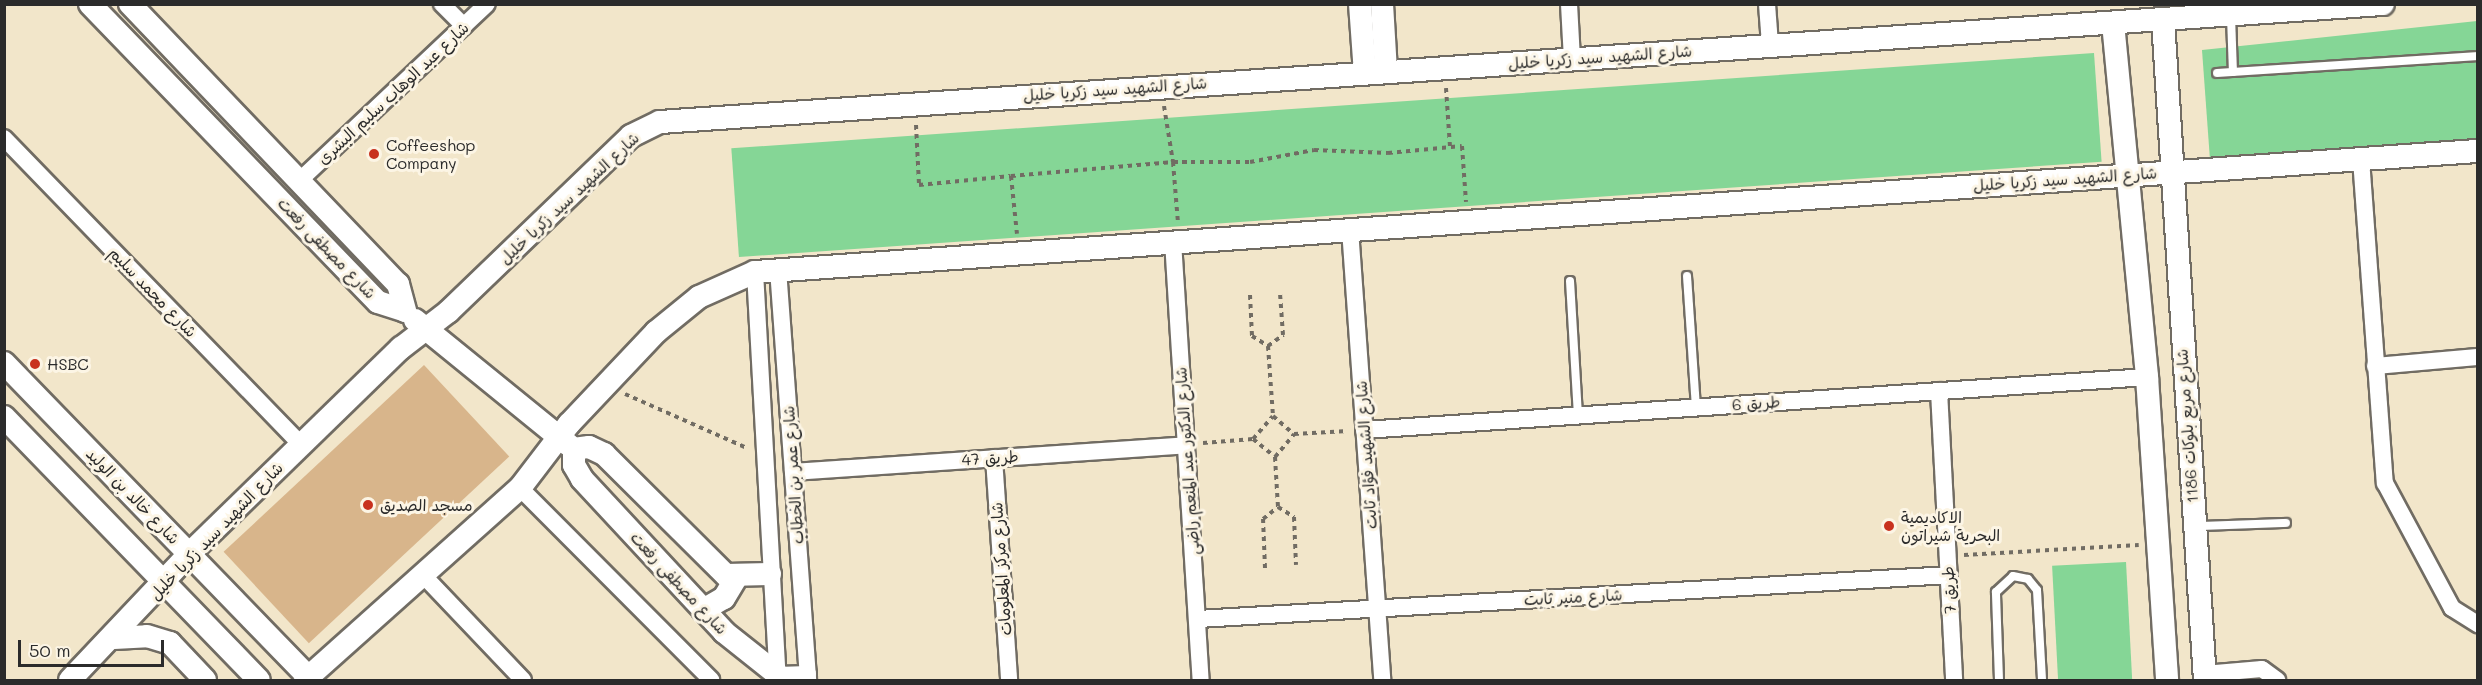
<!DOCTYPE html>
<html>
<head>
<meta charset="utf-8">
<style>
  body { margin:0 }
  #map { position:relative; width:2482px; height:685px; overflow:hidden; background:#f2e6ca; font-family:Mali,"Playpen Sans Arabic",sans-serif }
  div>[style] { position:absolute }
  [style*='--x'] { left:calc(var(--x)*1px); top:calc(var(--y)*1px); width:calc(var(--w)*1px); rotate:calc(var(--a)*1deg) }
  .green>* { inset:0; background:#85d696; transform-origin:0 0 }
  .building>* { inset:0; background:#d8b58b; transform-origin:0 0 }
  .path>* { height:4px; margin-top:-2px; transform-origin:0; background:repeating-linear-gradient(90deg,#716c63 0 4.5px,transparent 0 9px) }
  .roads { filter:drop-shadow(2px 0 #716c63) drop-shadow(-2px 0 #716c63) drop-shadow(0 2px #716c63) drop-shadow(0 -2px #716c63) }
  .lane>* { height:8px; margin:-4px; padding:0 4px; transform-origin:4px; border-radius:4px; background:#fff }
  .street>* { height:16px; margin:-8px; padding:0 8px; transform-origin:8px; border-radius:8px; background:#fff }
  .secondary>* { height:22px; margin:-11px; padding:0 11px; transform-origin:11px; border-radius:11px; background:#fff }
  .dots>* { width:16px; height:16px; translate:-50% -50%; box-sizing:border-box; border:3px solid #fcf5e5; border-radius:50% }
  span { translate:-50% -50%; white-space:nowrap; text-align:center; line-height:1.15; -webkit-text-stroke:6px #fcf5e5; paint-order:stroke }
  .street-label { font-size:16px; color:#2b2b2b }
  .poi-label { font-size:16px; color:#2b2b2b }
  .left { translate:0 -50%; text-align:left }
  .frame { position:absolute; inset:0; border:6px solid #2b2b2b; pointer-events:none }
  .scale { position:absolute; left:18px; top:640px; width:146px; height:27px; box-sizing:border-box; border:3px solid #2b2b2b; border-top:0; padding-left:8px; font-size:18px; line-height:21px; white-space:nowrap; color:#2b2b2b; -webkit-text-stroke:4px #fcf5e5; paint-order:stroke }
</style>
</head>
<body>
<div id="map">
  <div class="green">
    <div style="clip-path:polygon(2477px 21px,2477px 148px,2210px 160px,2202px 50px)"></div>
    <div style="left:2094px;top:53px;width:109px;height:1366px;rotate:86deg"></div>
    <div style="left:2126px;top:562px;width:118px;height:74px;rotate:87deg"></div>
  </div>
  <div class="building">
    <div style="left:424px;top:365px;width:125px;height:274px;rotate:47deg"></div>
  </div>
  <div class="path">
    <div style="--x:1446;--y:88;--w:59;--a:86.1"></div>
    <div style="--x:1164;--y:106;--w:57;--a:80.9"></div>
    <div style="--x:1173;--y:162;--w:77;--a:0"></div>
    <div style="--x:1250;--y:162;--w:65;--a:-10.6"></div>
    <div style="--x:1314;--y:150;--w:74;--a:2.3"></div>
    <div style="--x:1388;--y:153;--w:74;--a:-5.4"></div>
    <div style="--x:1462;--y:146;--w:56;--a:85.9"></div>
    <div style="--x:916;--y:125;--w:60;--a:87.1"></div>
    <div style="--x:919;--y:185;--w:92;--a:-5.6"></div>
    <div style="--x:1011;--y:176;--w:58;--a:84.1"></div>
    <div style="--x:1011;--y:176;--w:163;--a:-4.9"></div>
    <div style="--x:1173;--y:162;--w:61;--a:85.3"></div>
    <div style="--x:1250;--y:295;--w:41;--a:87.2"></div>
    <div style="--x:1252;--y:336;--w:19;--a:32"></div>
    <div style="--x:1268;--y:346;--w:19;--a:-36"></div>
    <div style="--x:1283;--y:335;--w:42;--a:-94.1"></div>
    <div style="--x:1268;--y:346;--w:70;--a:85.9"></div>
    <div style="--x:625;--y:394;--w:133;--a:23.9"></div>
    <div style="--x:1253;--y:439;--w:28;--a:39"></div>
    <div style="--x:1275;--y:457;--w:30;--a:-50"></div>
    <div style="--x:1203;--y:443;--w:50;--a:-4.6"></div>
    <div style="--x:1253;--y:439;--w:30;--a:-49"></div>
    <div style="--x:1273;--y:416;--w:28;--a:41"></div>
    <div style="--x:1294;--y:434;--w:54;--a:-3.2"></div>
    <div style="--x:1275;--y:457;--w:50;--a:86.6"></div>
    <div style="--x:1964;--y:555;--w:175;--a:-3.3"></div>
    <div style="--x:1265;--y:568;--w:49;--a:-92.3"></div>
    <div style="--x:1263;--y:519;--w:19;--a:-39"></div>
    <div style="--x:1278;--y:507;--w:19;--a:32"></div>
    <div style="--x:1294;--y:517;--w:48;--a:87.6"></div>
  </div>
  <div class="roads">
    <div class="lane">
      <div style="--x:2231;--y:16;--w:56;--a:88"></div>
      <div style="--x:2217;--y:73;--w:262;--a:-3.7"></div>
      <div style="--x:1687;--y:276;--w:131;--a:86.1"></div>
      <div style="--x:1570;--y:281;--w:134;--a:86.6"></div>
      <div style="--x:2198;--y:526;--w:88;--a:-2"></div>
      <div style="--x:1999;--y:680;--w:88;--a:-92"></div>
      <div style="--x:1996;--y:592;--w:23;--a:-43"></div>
      <div style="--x:2013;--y:576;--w:15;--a:11"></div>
      <div style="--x:2028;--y:579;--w:14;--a:51"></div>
      <div style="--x:2037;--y:590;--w:90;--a:86.8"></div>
    </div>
    <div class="street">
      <div style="--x:442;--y:4;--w:31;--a:45"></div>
      <div style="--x:1569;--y:4;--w:55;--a:86.9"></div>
      <div style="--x:1767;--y:4;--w:41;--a:85.8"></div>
      <div style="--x:4;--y:138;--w:428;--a:45.9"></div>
      <div style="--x:2361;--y:159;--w:325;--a:85.8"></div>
      <div style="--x:2385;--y:483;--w:142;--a:61.8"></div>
      <div style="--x:2452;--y:608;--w:31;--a:32"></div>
      <div style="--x:299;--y:181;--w:258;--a:-43.3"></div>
      <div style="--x:1350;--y:229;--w:452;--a:85.9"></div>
      <div style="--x:1173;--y:241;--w:440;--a:86.4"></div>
      <div style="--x:778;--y:269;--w:412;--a:85.8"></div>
      <div style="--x:755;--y:272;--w:409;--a:86.8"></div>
      <div style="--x:2375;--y:366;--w:103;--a:-5"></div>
      <div style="--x:1939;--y:391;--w:289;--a:87"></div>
      <div style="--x:1364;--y:430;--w:785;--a:-3.87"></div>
      <div style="--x:994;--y:458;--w:223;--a:86.1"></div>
      <div style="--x:793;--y:472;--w:394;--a:-3.9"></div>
      <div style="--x:520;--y:488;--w:271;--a:45.1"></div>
      <div style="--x:423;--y:575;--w:145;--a:46.4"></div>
      <div style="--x:1198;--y:619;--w:752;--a:-3.35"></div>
      <div style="--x:2204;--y:674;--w:58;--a:-4.9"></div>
      <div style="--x:2262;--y:669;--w:19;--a:36"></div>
      <div style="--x:778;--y:675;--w:30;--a:-2"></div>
    </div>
    <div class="secondary">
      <div style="--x:90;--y:4;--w:414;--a:46"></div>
      <div style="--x:378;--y:302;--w:28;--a:18"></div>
      <div style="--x:130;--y:4;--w:388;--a:46.3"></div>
      <div style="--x:398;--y:284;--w:28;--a:75"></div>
      <div style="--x:1360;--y:4;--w:69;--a:85.9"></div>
      <div style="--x:1382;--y:4;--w:67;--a:86.6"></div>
      <div style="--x:2163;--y:20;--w:661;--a:86.36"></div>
      <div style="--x:2113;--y:23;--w:356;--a:84.5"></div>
      <div style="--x:2147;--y:377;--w:304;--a:86.2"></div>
      <div style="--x:415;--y:320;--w:198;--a:39.1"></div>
      <div style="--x:4;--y:363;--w:441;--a:45.9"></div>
      <div style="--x:4;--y:417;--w:366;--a:45.9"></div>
      <div style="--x:574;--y:449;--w:16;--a:90"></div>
      <div style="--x:574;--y:465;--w:16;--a:60"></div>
      <div style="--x:582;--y:479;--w:209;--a:47.1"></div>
      <div style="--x:724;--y:632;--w:69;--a:38.5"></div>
      <div style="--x:574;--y:449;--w:15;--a:-8"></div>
      <div style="--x:589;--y:447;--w:17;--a:25"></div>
      <div style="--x:604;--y:454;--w:172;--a:44.8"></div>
      <div style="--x:726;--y:575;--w:44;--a:-1.3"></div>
      <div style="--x:703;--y:610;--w:24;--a:-30"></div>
      <div style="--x:724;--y:598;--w:23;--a:-59"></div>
      <div style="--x:114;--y:638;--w:33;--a:-3"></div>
      <div style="--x:147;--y:636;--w:24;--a:17"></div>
      <div style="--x:170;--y:643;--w:51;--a:46.6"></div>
      <div style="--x:70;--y:680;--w:173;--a:-46.6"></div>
      <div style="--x:189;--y:554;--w:296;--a:-44.2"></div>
      <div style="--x:401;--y:348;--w:59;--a:-37.5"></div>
      <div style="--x:448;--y:312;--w:254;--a:-43.9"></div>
      <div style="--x:631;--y:136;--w:32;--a:-26"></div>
      <div style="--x:660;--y:122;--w:1727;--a:-3.92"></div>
      <div style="--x:305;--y:680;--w:288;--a:-41.8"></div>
      <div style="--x:520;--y:488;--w:81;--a:-52.6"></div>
      <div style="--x:569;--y:424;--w:127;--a:-46.6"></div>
      <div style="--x:656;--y:332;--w:55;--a:-39.1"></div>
      <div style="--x:699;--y:297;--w:61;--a:-24.1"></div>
      <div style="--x:755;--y:272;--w:1727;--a:-4.02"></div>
    </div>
  </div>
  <div class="dots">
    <div style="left:374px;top:154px;background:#c8321e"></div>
    <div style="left:35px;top:364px;background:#c8321e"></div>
    <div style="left:368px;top:505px;background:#c8321e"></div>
    <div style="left:1889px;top:526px;background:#c8321e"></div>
  </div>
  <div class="street-label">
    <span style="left:1600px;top:57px;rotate:-4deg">شارع الشهيد سيد زكريا خليل</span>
    <span style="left:1115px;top:89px;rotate:-4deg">شارع الشهيد سيد زكريا خليل</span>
    <span style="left:393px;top:93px;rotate:-43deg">شارع عبد الوهاب سليم البشرى</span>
    <span style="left:2065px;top:179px;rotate:-4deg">شارع الشهيد سيد زكريا خليل</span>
    <span style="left:569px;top:198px;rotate:-43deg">شارع الشهيد سيد زكريا خليل</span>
    <span style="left:327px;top:248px;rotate:46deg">شارع مصطفى رفعت</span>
    <span style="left:153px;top:292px;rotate:46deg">شارع محمد سليم</span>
    <span style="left:1756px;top:403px;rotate:-4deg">طريق 6</span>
    <span style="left:2187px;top:426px;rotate:-94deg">شارع مربع بلوكات 1186</span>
    <span style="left:1366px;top:455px;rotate:-94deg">شارع الشهيد فؤاد ثابت</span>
    <span style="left:990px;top:458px;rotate:-4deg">طريق 47</span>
    <span style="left:1187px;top:461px;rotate:-94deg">شارع الدكتور عبد المنعم راضى</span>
    <span style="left:793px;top:475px;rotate:-94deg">شارع عمر بن الخطاب</span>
    <span style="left:133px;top:496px;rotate:46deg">شارع خالد بن الوليد</span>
    <span style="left:216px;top:531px;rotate:-46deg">شارع الشهيد سيد زكريا خليل</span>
    <span style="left:1001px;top:569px;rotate:-94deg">شارع مركز المعلومات</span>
    <span style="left:679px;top:583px;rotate:47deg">شارع مصطفى رفعت</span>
    <span style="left:1949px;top:590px;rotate:-93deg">طريق 7</span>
    <span style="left:1573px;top:597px;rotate:-3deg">شارع منير ثابت</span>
  </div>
  <div class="poi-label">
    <span class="left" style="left:386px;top:154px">Coffeeshop<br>Company</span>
    <span class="left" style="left:47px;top:364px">HSBC</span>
    <span class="left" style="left:380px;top:505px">مسجد الصديق</span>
    <span class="left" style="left:1901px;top:526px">الاكاديمية<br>البحرية شيراتون</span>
  </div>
  <div class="frame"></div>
  <div class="scale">50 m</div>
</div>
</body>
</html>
